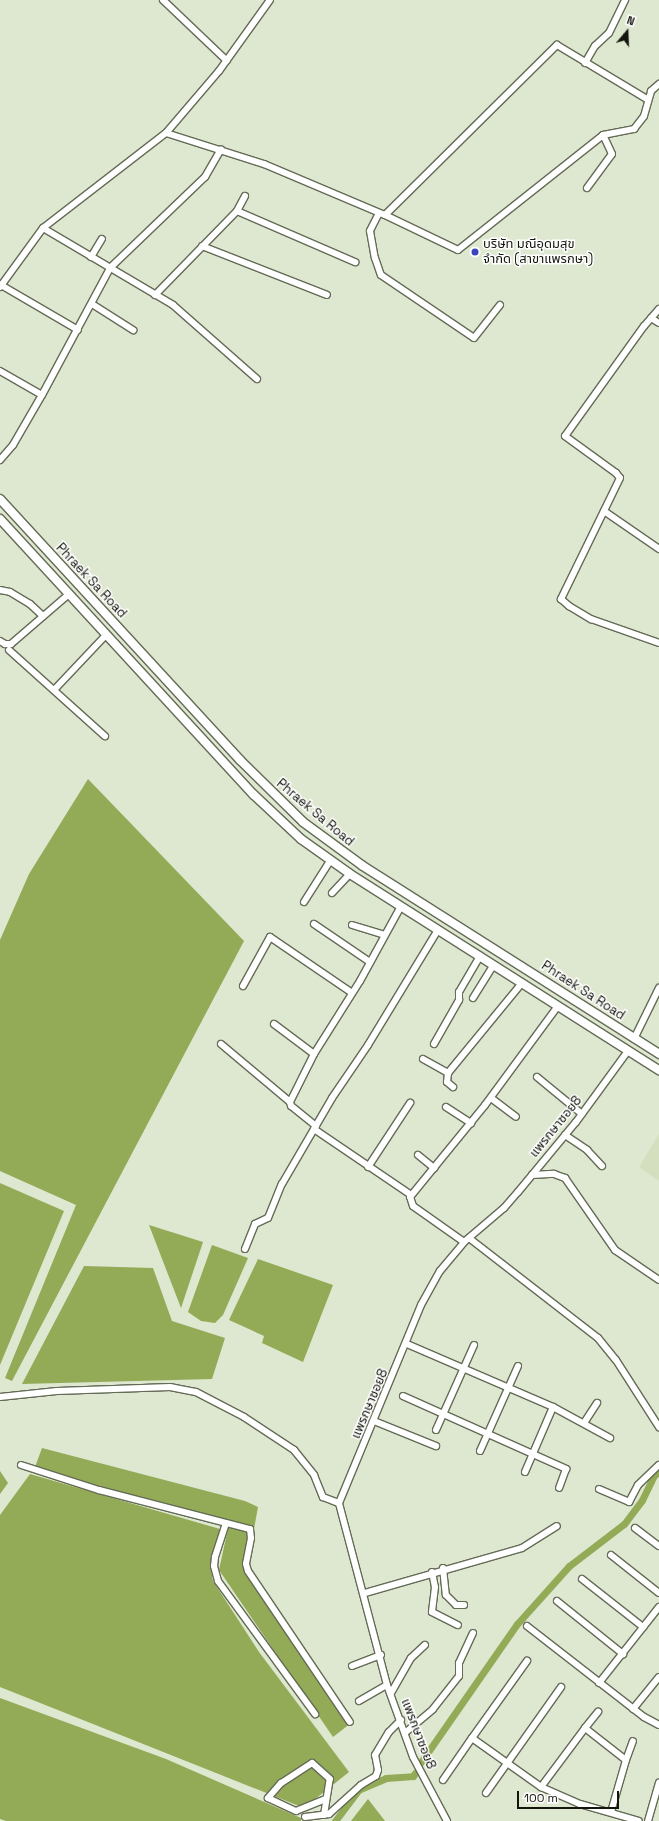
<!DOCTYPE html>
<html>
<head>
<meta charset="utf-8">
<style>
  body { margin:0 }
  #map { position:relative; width:659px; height:1821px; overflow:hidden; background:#dee7cf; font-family:"Space Grotesk","Noto Sans Thai",sans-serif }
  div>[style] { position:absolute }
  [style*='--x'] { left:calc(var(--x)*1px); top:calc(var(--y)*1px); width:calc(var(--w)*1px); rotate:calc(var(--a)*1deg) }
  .built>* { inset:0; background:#d4dfbf }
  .water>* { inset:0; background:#93ab57 }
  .canal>* { height:7px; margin:-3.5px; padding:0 3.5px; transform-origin:3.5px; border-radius:3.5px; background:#93ab57 }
  .roads { filter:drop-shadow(1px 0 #646b56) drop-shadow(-1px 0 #646b56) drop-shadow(0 1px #646b56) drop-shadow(0 -1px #646b56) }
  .minor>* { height:6px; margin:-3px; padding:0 3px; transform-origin:3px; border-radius:3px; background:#fff }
  .secondary>* { height:8px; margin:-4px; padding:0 4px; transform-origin:4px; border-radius:4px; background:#fff }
  .dots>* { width:11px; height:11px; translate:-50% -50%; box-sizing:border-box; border:2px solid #fff; border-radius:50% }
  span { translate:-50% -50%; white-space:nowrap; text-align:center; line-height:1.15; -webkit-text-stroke:3px #fff; paint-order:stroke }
  .poi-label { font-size:13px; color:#14160e }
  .left { translate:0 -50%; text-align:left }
  .street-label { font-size:13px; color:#14160e }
  .north { position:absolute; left:607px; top:12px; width:40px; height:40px; -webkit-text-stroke:3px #fff; paint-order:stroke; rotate:19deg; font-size:11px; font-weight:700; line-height:16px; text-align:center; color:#14160e }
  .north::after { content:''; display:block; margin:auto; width:14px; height:18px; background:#14160e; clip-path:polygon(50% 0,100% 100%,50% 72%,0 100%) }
  .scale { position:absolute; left:517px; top:1791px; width:102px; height:18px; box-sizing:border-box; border:2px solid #14160e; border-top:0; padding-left:5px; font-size:12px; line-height:14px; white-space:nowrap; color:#14160e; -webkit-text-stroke:3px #fff; paint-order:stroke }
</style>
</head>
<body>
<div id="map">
  <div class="built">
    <div style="clip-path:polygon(659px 1134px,659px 1181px,639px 1167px)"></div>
  </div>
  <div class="water">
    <div style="clip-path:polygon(88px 779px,244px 941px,12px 1381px,5px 1378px,76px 1205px,0 1171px,0 940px,29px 874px)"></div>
    <div style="clip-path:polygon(0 1183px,64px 1211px,0 1365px)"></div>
    <div style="clip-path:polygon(149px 1225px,203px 1242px,181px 1308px)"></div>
    <div style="clip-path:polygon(212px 1245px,248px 1258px,223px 1315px,215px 1323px,201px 1321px,188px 1312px)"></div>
    <div style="clip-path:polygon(258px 1259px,333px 1285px,303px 1362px,262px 1343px,264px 1336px,229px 1320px)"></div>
    <div style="clip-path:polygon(84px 1266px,153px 1268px,172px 1321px,225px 1338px,212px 1379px,22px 1384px)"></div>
    <div style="clip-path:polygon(42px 1448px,245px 1501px,258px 1507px,247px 1567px,351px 1723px,333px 1737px,219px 1570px,229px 1524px,35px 1467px)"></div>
    <div style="clip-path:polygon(0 1471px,8px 1483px,0 1494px)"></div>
    <div style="clip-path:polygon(30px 1474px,220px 1529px,210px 1563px,213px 1581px,259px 1652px,349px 1772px,304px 1808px,0 1687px,0 1515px)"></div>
    <div style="clip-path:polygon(0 1698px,166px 1759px,301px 1818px,301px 1821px,6px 1821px,0 1819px)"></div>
    <div style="clip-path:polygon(368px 1799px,385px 1821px,351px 1821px)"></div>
  </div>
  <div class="canal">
    <div style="--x:421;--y:1762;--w:168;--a:-55.2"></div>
    <div style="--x:517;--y:1624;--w:78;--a:-48.1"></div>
    <div style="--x:569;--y:1566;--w:69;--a:-37.4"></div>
    <div style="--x:624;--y:1524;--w:30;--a:-53"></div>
    <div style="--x:642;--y:1500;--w:28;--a:-64"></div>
    <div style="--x:654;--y:1475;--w:6;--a:-31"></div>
    <div style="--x:335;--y:1821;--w:39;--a:-53"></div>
    <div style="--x:358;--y:1790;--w:30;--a:-23"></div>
    <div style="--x:386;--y:1778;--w:27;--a:-4"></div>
    <div style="--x:413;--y:1776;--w:4;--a:-56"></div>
  </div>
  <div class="roads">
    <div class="minor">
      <div style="--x:163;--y:0;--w:88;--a:43.6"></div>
      <div style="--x:585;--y:63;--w:20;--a:-60"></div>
      <div style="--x:595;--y:46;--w:19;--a:-43"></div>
      <div style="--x:609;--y:33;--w:37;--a:-64"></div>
      <div style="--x:166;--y:133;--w:103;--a:17.6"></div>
      <div style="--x:264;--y:164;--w:131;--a:22.9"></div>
      <div style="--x:385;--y:215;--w:81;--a:25.6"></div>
      <div style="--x:458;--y:250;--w:185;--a:-38.4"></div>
      <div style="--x:603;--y:135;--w:32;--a:-11"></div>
      <div style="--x:634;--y:129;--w:16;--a:-52"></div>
      <div style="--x:644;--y:116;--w:26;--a:-74"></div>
      <div style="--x:651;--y:91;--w:11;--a:-41"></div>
      <div style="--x:587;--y:188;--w:42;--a:-53.7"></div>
      <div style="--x:612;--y:154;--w:21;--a:-115"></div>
      <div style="--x:237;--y:211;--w:17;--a:-62"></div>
      <div style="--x:379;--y:213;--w:20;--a:117"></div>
      <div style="--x:370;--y:231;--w:27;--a:80"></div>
      <div style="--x:375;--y:258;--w:18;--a:71"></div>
      <div style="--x:381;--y:275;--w:112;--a:34.1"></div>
      <div style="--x:474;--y:338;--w:42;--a:-51.8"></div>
      <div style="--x:385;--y:215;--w:242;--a:-44.7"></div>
      <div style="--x:557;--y:45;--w:105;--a:31"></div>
      <div style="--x:43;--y:228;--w:151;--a:30.6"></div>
      <div style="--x:173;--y:305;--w:112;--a:41.4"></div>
      <div style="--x:202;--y:246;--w:134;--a:21.4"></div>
      <div style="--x:91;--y:257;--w:21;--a:-59"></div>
      <div style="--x:1;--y:285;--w:89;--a:30.3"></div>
      <div style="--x:0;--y:287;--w:73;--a:-53.9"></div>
      <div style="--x:43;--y:228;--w:155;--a:-37.7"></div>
      <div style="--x:166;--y:133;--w:82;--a:-49.5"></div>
      <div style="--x:219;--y:71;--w:87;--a:-54.3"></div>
      <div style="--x:155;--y:295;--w:117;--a:-45.7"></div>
      <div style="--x:237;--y:211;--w:129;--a:23.4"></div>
      <div style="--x:92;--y:304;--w:49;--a:32.4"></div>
      <div style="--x:659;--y:309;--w:23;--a:131"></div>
      <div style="--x:644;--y:326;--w:135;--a:125.7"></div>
      <div style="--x:565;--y:436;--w:63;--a:36"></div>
      <div style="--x:616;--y:473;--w:6;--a:51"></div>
      <div style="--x:620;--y:478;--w:135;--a:116"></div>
      <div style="--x:561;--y:599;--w:11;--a:41"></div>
      <div style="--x:569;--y:606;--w:26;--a:31"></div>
      <div style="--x:591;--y:619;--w:72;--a:19.4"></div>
      <div style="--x:651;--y:318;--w:9;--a:32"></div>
      <div style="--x:0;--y:371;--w:48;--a:29.7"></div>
      <div style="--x:0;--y:460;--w:20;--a:-49"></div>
      <div style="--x:13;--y:445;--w:58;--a:-59.9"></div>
      <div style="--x:42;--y:395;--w:144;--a:-61.8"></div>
      <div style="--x:110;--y:268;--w:132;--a:-43.8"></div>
      <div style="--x:205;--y:177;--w:32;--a:-60"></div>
      <div style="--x:604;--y:511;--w:67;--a:34.6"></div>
      <div style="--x:0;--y:590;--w:10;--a:11"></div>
      <div style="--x:10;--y:592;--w:23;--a:31"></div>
      <div style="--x:30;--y:604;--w:18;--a:43"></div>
      <div style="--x:0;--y:641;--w:6;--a:31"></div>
      <div style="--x:5;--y:644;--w:6;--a:0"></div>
      <div style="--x:11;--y:644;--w:77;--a:-40.8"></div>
      <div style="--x:9;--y:650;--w:129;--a:41.9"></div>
      <div style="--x:54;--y:690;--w:76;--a:-46.6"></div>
      <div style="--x:332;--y:893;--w:26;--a:-47"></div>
      <div style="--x:304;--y:902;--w:49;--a:-57.6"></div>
      <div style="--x:314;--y:924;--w:68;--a:34.2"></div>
      <div style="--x:352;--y:925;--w:34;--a:17"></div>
      <div style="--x:243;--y:986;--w:56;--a:-61.1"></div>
      <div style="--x:270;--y:937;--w:99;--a:34.3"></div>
      <div style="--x:473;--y:998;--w:39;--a:-58"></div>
      <div style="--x:274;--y:1024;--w:50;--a:36.9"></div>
      <div style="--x:634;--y:1039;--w:57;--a:-63.9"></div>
      <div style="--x:221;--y:1044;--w:90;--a:40"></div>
      <div style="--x:434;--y:1044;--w:51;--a:-60.4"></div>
      <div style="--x:459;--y:1000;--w:8;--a:-90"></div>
      <div style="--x:459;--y:992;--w:42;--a:-59.7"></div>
      <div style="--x:423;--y:1059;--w:29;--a:29"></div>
      <div style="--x:448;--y:1073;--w:117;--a:-50.6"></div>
      <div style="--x:448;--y:1073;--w:9;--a:96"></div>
      <div style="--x:447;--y:1082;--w:8;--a:40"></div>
      <div style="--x:537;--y:1077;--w:58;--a:39.4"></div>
      <div style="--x:491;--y:1098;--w:31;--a:37"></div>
      <div style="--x:446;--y:1107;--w:30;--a:33"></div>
      <div style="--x:316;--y:1126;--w:32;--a:-141"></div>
      <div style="--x:291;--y:1106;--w:4;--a:-104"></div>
      <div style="--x:290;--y:1102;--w:54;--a:-63.4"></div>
      <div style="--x:314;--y:1054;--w:86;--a:-57.8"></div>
      <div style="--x:360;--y:981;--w:85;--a:-61.3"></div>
      <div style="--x:314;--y:1129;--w:117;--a:34.2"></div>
      <div style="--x:565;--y:1135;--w:27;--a:34"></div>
      <div style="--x:587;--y:1150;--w:22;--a:47"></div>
      <div style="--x:418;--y:1155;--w:21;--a:39"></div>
      <div style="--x:368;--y:1167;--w:77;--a:-56.7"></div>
      <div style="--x:532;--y:1175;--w:22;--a:-3"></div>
      <div style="--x:554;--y:1174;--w:12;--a:20"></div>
      <div style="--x:565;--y:1178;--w:88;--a:55.2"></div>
      <div style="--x:615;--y:1250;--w:53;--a:34.3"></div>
      <div style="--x:469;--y:1238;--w:163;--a:37.8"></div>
      <div style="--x:598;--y:1338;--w:28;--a:51"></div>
      <div style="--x:616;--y:1360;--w:80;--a:57.3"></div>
      <div style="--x:464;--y:1242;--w:62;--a:-144.8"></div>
      <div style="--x:413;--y:1206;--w:9;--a:-108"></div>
      <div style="--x:410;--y:1197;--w:119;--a:-50.8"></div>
      <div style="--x:485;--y:1105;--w:123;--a:-53.6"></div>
      <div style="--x:245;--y:1249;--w:27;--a:-68"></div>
      <div style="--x:255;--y:1224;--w:14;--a:-25"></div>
      <div style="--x:268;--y:1218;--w:37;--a:-68"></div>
      <div style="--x:282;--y:1184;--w:99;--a:-59.8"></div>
      <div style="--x:332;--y:1098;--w:64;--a:-55.8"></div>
      <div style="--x:368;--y:1045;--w:135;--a:-58.7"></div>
      <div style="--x:407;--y:1344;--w:159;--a:23.3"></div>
      <div style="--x:553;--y:1407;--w:65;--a:28.5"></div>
      <div style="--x:403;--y:1396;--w:179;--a:24.1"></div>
      <div style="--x:566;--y:1469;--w:20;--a:110"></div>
      <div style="--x:0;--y:1397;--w:57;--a:-6"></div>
      <div style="--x:57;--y:1391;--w:113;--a:-2"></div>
      <div style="--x:170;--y:1387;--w:26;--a:11"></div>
      <div style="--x:196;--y:1392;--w:54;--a:27.5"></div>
      <div style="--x:244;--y:1417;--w:60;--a:33.4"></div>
      <div style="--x:294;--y:1450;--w:32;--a:51"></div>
      <div style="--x:314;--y:1475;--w:24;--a:68"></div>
      <div style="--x:323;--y:1497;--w:17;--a:21"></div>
      <div style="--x:374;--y:1421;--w:67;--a:22"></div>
      <div style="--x:584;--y:1423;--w:24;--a:-57"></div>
      <div style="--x:436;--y:1430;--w:93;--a:-65.9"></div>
      <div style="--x:480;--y:1451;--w:93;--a:-65.9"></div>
      <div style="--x:21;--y:1465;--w:82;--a:17.8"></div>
      <div style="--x:99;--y:1490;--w:156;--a:14.5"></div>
      <div style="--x:250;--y:1529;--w:9;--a:84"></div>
      <div style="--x:251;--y:1538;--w:26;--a:101"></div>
      <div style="--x:246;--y:1564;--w:7;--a:74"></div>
      <div style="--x:248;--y:1571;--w:182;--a:56"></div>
      <div style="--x:525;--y:1472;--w:71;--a:-66.7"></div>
      <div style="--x:599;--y:1489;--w:33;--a:23"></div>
      <div style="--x:629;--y:1502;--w:19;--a:-62"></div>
      <div style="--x:638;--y:1485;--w:29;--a:-44"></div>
      <div style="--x:226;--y:1523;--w:36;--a:108"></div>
      <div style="--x:215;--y:1557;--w:9;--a:96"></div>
      <div style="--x:214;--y:1566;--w:16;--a:75"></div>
      <div style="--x:218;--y:1581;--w:165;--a:53.9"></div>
      <div style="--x:635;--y:1528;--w:30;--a:37"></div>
      <div style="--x:611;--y:1555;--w:61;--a:38.4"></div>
      <div style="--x:443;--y:1568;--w:27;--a:84"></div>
      <div style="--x:446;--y:1595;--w:14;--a:45"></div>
      <div style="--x:456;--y:1605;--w:8;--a:0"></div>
      <div style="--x:432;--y:1572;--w:15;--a:79"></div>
      <div style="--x:435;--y:1587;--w:25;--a:97"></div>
      <div style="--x:432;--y:1612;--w:29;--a:27"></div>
      <div style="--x:582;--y:1579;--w:78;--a:38.2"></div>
      <div style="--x:365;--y:1593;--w:163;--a:-16"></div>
      <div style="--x:522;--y:1548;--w:41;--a:-32.2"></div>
      <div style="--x:557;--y:1601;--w:85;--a:38.8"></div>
      <div style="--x:527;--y:1626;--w:148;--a:37.9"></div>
      <div style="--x:644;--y:1717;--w:17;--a:28"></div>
      <div style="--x:352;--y:1666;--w:31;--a:-21"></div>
      <div style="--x:599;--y:1683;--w:97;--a:-51.7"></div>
      <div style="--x:391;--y:1693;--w:40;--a:-60.3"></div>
      <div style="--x:411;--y:1658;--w:19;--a:-43"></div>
      <div style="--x:359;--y:1701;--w:32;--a:-30"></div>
      <div style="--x:633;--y:1709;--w:41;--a:-50.9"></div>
      <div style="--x:585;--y:1728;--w:21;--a:-51"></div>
      <div style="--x:406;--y:1732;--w:35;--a:-40"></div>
      <div style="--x:433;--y:1709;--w:42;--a:-51.8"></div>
      <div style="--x:459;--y:1676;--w:13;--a:-90"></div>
      <div style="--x:459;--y:1663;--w:33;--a:-65"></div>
      <div style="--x:472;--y:1738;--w:95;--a:-54.5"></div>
      <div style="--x:626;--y:1760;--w:20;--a:-70"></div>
      <div style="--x:443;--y:1780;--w:51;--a:-55.4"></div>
      <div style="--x:472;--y:1738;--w:85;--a:35.4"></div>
      <div style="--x:541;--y:1787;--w:43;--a:23.6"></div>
      <div style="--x:580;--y:1804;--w:61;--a:16.1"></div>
      <div style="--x:541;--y:1787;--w:74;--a:-53.3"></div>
      <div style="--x:585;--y:1728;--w:52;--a:38"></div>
      <div style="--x:626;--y:1760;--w:54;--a:106.1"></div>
      <div style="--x:486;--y:1793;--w:130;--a:-54.7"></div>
      <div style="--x:324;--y:1815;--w:36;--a:-81"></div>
      <div style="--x:330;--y:1779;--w:24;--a:-138"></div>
      <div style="--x:312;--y:1763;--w:37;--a:147"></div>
      <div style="--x:281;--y:1783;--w:20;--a:131"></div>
      <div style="--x:268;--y:1798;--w:31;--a:25"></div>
      <div style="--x:296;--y:1811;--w:31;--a:-22"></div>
      <div style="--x:305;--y:1817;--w:24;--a:-7"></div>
      <div style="--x:329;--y:1814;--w:43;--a:-42.2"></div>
      <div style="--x:361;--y:1785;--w:17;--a:-31"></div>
      <div style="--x:376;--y:1776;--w:6;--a:-72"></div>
      <div style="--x:378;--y:1770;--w:15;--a:-101"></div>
      <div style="--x:375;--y:1755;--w:27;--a:-59"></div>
      <div style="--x:389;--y:1732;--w:17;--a:-45"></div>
      <div style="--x:447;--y:1821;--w:72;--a:-118"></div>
      <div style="--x:413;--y:1757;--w:77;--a:-109.9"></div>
      <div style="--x:387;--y:1685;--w:188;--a:-104.8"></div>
      <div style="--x:339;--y:1503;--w:214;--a:-67.5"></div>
      <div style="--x:421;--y:1305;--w:39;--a:-61"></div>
      <div style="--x:440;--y:1271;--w:38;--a:-50"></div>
      <div style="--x:464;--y:1242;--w:52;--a:-40.4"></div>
      <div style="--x:504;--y:1208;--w:21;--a:-49"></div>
      <div style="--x:518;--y:1192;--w:91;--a:-50.4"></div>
      <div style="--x:576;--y:1122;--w:88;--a:-53.8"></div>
      <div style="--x:648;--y:1821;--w:40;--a:-74"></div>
    </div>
    <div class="secondary">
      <div style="--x:0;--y:499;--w:355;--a:47.4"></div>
      <div style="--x:240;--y:760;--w:88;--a:44.5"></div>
      <div style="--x:303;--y:822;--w:74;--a:36.3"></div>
      <div style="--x:363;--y:866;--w:351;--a:32.4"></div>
      <div style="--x:0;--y:519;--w:374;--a:47.4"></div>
      <div style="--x:253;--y:794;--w:66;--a:43.2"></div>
      <div style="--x:301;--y:839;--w:60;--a:35.5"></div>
      <div style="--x:350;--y:874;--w:366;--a:32.4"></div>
    </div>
  </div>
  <div class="dots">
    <div style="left:475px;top:252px;background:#3a46ba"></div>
  </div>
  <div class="poi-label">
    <span class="left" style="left:483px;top:252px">บริษัท มณีอุดมสุข<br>จำกัด (สาขาแพรกษา)</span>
  </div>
  <div class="street-label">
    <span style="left:91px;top:581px;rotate:47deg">Phraek Sa Road</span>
    <span style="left:315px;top:813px;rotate:40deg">Phraek Sa Road</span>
    <span style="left:583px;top:991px;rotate:33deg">Phraek Sa Road</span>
    <span style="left:556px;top:1127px;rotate:-51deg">แพรกษาซอย8</span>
    <span style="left:370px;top:1404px;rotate:-67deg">แพรกษาซอย8</span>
    <span style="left:418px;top:1734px;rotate:69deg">แพรกษาซอย8</span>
  </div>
  <div class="north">N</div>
  <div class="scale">100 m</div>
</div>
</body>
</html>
